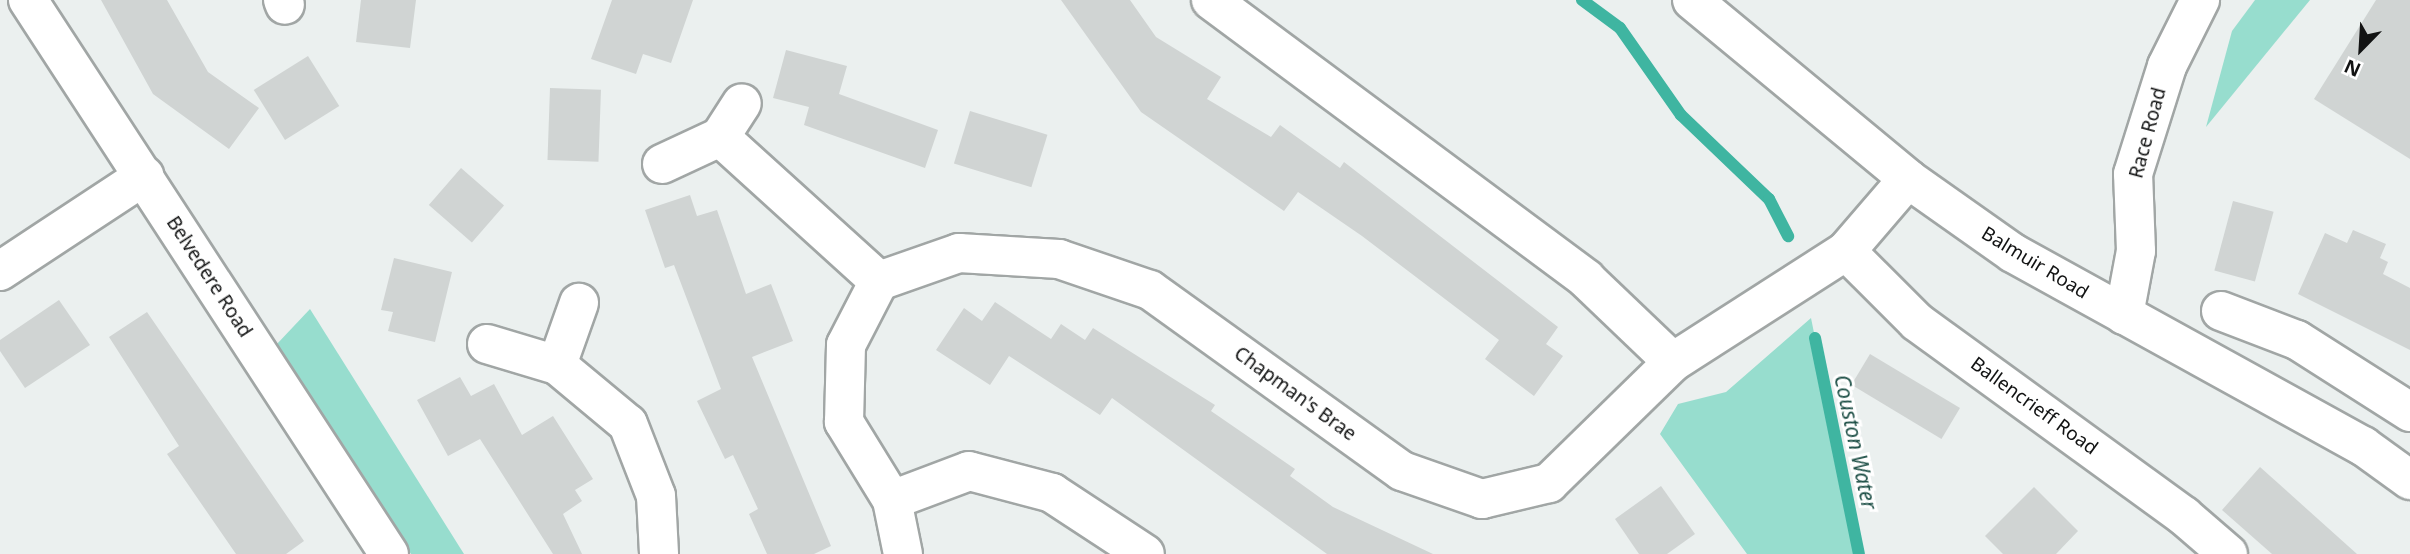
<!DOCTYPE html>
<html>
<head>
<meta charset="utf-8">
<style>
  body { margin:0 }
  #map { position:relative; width:2410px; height:554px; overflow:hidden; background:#ebf0ef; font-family:"Noto Sans",sans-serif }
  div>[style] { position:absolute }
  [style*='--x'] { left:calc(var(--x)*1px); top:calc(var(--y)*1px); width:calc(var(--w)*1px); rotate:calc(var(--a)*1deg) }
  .green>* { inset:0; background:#97ddce }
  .stream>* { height:12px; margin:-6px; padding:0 6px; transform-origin:6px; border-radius:6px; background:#3fb5a1 }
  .building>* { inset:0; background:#d0d4d3; transform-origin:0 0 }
  .roads { filter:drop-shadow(2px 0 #a1a6a5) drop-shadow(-2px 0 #a1a6a5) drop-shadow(0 2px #a1a6a5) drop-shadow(0 -2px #a1a6a5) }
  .minor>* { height:38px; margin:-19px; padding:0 19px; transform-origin:19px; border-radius:19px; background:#fff }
  .major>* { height:38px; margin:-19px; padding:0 19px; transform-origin:19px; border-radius:19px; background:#fff }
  span { translate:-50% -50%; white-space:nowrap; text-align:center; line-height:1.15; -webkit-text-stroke:6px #fff; paint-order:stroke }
  .street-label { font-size:19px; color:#121313 }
  .water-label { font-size:21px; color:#1d4f46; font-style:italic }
  .north { position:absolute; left:2326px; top:14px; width:70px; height:70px; -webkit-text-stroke:5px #fff; paint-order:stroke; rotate:204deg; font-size:19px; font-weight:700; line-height:28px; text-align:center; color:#121313 }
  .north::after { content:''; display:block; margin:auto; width:24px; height:32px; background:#121313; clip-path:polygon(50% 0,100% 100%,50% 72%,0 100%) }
</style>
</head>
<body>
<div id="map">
  <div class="green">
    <div style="clip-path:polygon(2255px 0,2310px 0,2206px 127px,2232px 31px)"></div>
    <div style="clip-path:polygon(310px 309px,464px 554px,411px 554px,276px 345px)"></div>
    <div style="clip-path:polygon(1811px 318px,1859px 554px,1747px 554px,1660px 434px,1678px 404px,1726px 392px)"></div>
  </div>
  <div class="stream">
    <div style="--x:1582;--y:0;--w:47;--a:36.4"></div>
    <div style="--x:1620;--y:28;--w:106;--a:55"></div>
    <div style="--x:1681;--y:115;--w:122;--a:43.7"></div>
    <div style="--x:1769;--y:199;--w:42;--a:62.8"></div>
    <div style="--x:1815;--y:338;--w:220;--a:78.5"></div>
  </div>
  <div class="building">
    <div style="clip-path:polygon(101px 0,167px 0,208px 72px,259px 108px,229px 149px,153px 94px)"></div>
    <div style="clip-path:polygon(361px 0,416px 0,410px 48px,356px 42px)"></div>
    <div style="clip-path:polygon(612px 0,693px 0,671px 63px,643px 54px,636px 74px,591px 59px)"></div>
    <div style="clip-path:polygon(1061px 0,1130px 0,1156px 37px,1221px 77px,1207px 99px,1271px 137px,1280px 125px,1340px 168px,1344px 162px,1558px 327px,1546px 344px,1563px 356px,1534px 396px,1485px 359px,1499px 340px,1362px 236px,1298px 192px,1284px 211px,1141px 112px)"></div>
    <div style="clip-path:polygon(2376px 0,2410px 0,2410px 159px,2314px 99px)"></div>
    <div style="clip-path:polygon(786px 50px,847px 66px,839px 94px,938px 130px,925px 168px,804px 125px,809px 107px,773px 98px)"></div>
    <div style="left:308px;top:56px;width:59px;height:64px;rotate:58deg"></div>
    <div style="left:550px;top:88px;width:51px;height:72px;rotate:2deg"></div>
    <div style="left:970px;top:111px;width:81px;height:55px;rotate:17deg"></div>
    <div style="left:461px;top:168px;width:57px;height:49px;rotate:41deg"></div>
    <div style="clip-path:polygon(690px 195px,697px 216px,717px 210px,746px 294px,771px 284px,793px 341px,752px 357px,831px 546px,814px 554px,767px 554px,749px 514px,758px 509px,733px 455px,725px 459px,697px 401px,721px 389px,674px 265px,665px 268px,645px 210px)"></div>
    <div style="left:2233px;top:201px;width:42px;height:72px;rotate:15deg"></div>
    <div style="clip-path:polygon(2353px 230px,2386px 244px,2380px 258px,2388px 262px,2383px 274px,2410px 288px,2410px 350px,2298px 294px,2325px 233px,2347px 243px)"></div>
    <div style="clip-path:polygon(394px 258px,452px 272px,435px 342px,388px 331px,393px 312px,381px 310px)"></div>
    <div style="clip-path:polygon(59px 300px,90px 345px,25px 388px,0 351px,0 340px)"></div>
    <div style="clip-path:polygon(995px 302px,1051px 339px,1061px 324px,1085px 340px,1093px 328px,1215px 405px,1211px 411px,1295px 469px,1290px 476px,1333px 507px,1433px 554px,1327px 554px,1112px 398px,1100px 415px,1009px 356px,990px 385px,936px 350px,964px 308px,982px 321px)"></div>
    <div style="clip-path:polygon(147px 312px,304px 541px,286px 554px,236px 554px,167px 454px,179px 446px,109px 337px)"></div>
    <div style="left:1870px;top:354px;width:105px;height:36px;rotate:31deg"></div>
    <div style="clip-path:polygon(460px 377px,471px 396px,494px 384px,522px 435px,553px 416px,593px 479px,575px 490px,582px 501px,563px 514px,582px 554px,553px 554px,480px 439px,448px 456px,417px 400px)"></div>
    <div style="clip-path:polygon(2260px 467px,2357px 554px,2272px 554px,2222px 510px)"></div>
    <div style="clip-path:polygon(1661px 486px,1695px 534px,1667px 554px,1639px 554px,1615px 519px)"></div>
    <div style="clip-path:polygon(2034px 487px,2078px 531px,2056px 554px,2003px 554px,1985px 536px)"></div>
  </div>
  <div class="roads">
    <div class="minor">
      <div style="--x:28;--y:0;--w:661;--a:56.91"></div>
      <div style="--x:283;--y:0;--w:5;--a:68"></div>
      <div style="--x:1211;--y:0;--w:467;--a:36.6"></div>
      <div style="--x:1586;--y:279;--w:120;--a:43.7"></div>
      <div style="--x:720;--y:137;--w:215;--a:42.2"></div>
      <div style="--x:662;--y:164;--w:64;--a:-25"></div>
      <div style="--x:720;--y:137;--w:40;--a:-57.1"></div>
      <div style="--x:1846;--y:251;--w:100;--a:45"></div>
      <div style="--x:1917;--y:322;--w:330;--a:36"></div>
      <div style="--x:2184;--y:516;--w:58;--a:40.8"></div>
      <div style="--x:0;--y:271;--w:173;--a:-33.4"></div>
      <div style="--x:2221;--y:311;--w:81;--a:20.9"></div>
      <div style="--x:2297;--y:340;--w:134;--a:32.5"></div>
      <div style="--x:2124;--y:315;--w:65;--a:-79.4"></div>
      <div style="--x:2136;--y:251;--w:77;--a:-92.2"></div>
      <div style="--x:2133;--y:174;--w:113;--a:-72.5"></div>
      <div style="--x:2167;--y:66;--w:74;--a:-63.4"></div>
      <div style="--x:487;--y:344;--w:73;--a:16.7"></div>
      <div style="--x:557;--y:365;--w:92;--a:39.7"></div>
      <div style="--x:628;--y:424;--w:77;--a:68.7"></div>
      <div style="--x:656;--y:496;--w:58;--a:87"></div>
      <div style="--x:557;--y:365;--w:66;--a:-70.5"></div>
      <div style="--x:892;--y:500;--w:82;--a:-20.6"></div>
      <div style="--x:969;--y:471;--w:86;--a:14.8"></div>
      <div style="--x:1052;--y:493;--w:111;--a:33.3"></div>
      <div style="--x:903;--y:554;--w:55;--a:-101.5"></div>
      <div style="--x:892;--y:500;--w:92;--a:-121.6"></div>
      <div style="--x:844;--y:422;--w:77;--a:-88.5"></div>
      <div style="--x:846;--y:345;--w:72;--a:-62.7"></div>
      <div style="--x:879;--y:281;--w:85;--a:-19.3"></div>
      <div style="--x:959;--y:253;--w:100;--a:3.4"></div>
      <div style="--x:1059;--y:259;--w:96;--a:18.8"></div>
      <div style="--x:1150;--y:290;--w:310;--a:35.7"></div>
      <div style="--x:1402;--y:471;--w:85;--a:19.3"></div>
      <div style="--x:1482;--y:499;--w:69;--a:-13.4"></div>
      <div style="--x:1549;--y:483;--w:173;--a:-44.3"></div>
      <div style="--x:1673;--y:362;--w:206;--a:-32.7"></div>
      <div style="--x:1846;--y:251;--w:95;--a:-49.3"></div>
    </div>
    <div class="major">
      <div style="--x:1692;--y:0;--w:281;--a:39.6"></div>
      <div style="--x:1908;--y:179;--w:128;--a:35.2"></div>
      <div style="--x:2013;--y:253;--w:400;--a:28.9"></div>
      <div style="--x:2363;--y:446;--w:58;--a:35.9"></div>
    </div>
  </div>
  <div class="street-label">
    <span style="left:2148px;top:133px;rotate:-75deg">Race Road</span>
    <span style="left:2035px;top:263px;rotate:31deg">Balmuir Road</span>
    <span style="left:209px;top:277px;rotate:57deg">Belvedere Road</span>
    <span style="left:1295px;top:394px;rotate:36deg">Chapman's Brae</span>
    <span style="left:2034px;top:406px;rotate:36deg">Ballencrieff Road</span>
  </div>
  <div class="water-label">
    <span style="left:1856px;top:442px;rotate:78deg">Couston Water</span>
  </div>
  <div class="north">N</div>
</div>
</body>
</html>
